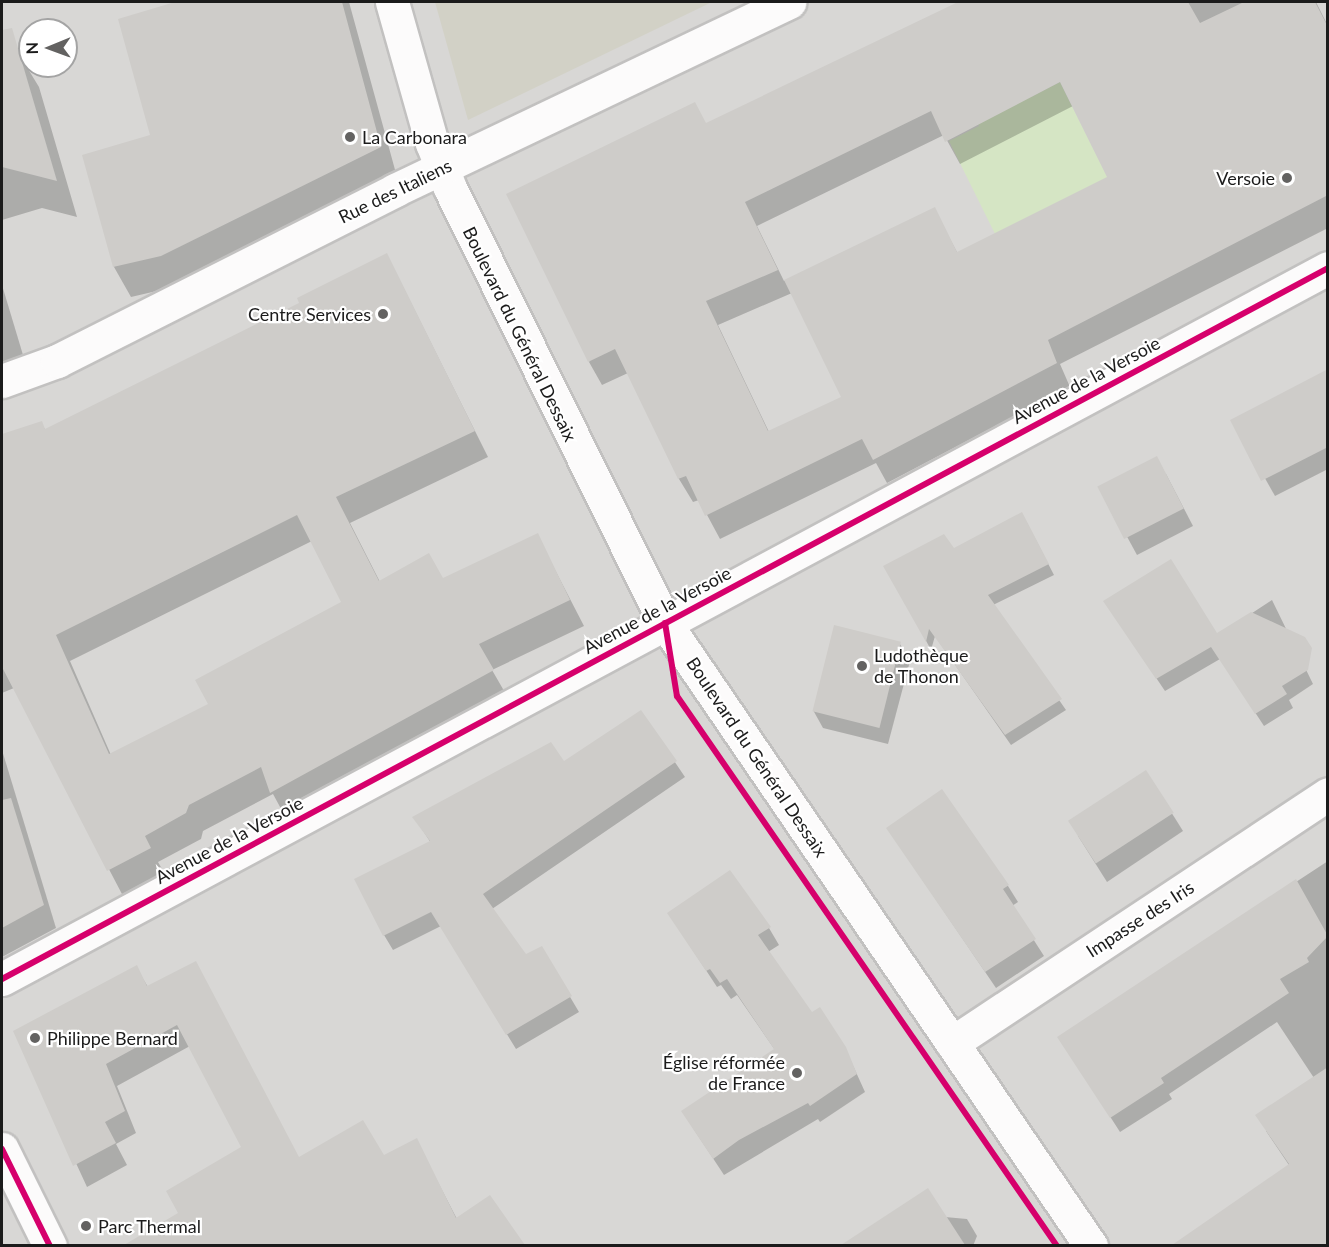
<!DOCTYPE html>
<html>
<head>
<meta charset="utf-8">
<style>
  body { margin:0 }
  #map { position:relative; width:1329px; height:1247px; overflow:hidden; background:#e9e7e4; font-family:Lato,sans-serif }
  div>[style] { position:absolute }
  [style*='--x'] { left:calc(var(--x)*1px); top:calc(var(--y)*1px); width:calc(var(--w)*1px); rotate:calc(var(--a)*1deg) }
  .residential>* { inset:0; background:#d8d7d5 }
  .construction>* { inset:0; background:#d2d1c6 }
  .grass>* { inset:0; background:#d5e5c4 }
  .shadow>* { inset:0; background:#0003 }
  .building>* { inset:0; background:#ceccc9; transform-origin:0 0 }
  .roads { filter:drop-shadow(2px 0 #c2c1c0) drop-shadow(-2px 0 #c2c1c0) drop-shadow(0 2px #c2c1c0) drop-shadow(0 -2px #c2c1c0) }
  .street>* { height:33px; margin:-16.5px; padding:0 16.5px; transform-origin:16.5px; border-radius:16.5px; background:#fcfbfb }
  .cycleway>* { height:6px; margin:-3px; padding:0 3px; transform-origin:3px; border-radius:3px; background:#d6006c }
  .dots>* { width:16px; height:16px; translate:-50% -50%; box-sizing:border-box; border:3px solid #fff; border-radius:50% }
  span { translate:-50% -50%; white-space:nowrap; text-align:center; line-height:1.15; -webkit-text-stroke:4.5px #fff; paint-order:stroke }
  .poi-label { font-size:18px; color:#1b1b1b }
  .left { translate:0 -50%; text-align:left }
  .right { translate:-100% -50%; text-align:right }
  .street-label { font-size:18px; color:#1b1b1b }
  .frame { position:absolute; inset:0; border:3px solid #1b1b1b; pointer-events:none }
  .north { position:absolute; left:18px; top:18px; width:60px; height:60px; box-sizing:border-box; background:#fff; border:2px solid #a4a4a4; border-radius:50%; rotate:269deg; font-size:16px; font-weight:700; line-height:24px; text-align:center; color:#1b1b1b }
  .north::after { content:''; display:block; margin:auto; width:21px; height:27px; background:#636261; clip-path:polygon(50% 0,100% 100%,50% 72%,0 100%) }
</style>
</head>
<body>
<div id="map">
  <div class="residential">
    <div style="clip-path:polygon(evenodd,2px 2px,1327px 2px,1327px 1245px,2px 1245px,2px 2px,30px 30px,66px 30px,66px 66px,30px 66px,30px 30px)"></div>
  </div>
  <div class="construction">
    <div style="clip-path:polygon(435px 2px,712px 2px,468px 120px)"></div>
  </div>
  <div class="grass">
    <div style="clip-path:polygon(1021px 76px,1031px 97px,1060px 82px,1114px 190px,1002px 248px,949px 141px,979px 126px,968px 102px)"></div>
  </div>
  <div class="shadow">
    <div style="clip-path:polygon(181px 2px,349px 2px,397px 177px,178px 286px,131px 297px,114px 267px,152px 136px,119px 20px)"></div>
    <div style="clip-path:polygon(evenodd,964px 2px,1316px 2px,1328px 26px,1328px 228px,1060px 364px,1070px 387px,887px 483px,876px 463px,720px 539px,699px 500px,693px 502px,679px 479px,628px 373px,602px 385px,589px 362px,706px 124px,964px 2px,1073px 106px,1109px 178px,958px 254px,934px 209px,784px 281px,757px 226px,944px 135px,960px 164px,1073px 106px,964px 2px,792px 293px,843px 397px,769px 432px,718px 325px,792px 293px)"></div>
    <div style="clip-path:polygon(17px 51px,39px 87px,77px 217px,42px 208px,2px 220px,2px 56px)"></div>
    <div style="clip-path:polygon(evenodd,387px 255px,488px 457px,350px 523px,380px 582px,443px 580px,537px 535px,584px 626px,492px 670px,507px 696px,286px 818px,273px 794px,203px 831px,201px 839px,158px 862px,165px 874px,123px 896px,14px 688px,2px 693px,2px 435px,41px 423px,46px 431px,301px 303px,387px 255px,312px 541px,343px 603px,210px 705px,111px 755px,70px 661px,312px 541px)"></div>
    <div style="clip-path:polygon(2px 285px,23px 355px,14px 373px,2px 377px)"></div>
    <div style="clip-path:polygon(1328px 386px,1328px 469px,1275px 496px,1232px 420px)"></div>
    <div style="clip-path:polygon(1166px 474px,1193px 526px,1137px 555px,1100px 487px)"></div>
    <div style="clip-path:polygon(1027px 523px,1054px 575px,993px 605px,1066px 710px,1011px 745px,935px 636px,931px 650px,886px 566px,953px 549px)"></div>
    <div style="clip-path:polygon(1272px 600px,1313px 684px,1289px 700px,1293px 708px,1264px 726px,1220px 659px,1165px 691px,1113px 614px,1217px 636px)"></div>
    <div style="clip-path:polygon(900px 644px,910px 661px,888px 744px,823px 728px,813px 710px)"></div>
    <div style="clip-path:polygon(641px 712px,685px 777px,492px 909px,526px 956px,541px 948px,579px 1012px,516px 1049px,441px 926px,393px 950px,384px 935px,431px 843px,414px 817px,563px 764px)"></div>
    <div style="clip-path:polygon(2px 750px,56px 928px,2px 957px)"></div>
    <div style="clip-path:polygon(1146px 772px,1183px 831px,1107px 882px,1078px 836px)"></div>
    <div style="clip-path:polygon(888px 829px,1008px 886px,1018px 902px,1012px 906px,1044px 956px,996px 988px)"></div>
    <div style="clip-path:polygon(1328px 861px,1328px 1202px,1318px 1208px,1266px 1131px,1314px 1078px,1277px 1022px,1169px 1094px,1172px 1099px,1120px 1132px,1059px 1037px)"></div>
    <div style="clip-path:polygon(669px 914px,769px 928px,779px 945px,768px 952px,812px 1014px,845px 1048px,865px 1092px,820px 1122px,818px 1119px,724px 1175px,693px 1128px,775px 1050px,737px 995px,731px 999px,721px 985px,717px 987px)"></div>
    <div style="clip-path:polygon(136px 967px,148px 987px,300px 1159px,384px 1157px,416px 1140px,457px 1219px,490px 1197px,523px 1246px,127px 1246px,180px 1213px,243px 1147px,190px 1046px,117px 1086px,136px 1133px,116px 1144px,127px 1165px,87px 1187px,15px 1031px)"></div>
    <div style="clip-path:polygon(1260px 1186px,1300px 1246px,1185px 1246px,1182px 1240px)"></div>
    <div style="clip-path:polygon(945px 1217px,967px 1219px,977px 1236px,973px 1246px,889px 1246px,876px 1224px)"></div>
  </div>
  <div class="building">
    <div style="clip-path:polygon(175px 2px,342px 2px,381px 147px,161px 256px,113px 267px,82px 155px,150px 135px,118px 19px)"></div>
    <div style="clip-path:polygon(evenodd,958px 2px,1188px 2px,1200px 23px,1244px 2px,1315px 2px,1328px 27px,1328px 195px,1048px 340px,1057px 363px,873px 460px,862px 439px,705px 516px,686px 476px,678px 479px,615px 349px,588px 362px,506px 194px,695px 102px,706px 123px,958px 2px,1060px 82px,1107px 177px,957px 252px,935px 207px,784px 280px,841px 397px,768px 431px,706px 301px,778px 270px,745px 202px,931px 111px,945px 142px,1060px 82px)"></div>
    <div style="clip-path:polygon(12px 28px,57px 181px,2px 167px,2px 30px)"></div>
    <div style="clip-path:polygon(evenodd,387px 253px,475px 431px,336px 497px,379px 581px,429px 553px,443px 578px,538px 533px,570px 600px,479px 644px,494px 670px,270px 793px,261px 767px,189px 805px,186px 813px,145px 836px,151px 848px,107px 871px,2px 667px,2px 434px,42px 421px,45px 429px,299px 303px,297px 298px,387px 253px,297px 515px,341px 602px,195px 680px,208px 704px,109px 754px,56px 635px,297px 515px)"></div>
    <div style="clip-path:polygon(1328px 369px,1328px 447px,1261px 481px,1230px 420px)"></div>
    <div style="left:1157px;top:456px;width:59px;height:67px;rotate:63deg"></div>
    <div style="clip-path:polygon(1022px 512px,1049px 564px,988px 595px,1062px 699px,1005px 735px,929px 629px,926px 642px,883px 566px,944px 534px,954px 548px)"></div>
    <div style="clip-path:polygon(1171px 559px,1217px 633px,1251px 612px,1305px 637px,1312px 648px,1308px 670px,1282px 686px,1287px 694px,1255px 714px,1211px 647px,1156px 679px,1103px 601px)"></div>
    <div style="left:834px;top:625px;width:69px;height:89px;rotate:14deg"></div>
    <div style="clip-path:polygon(641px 710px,677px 761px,483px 894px,526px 954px,542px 946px,572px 996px,506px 1035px,431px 912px,383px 936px,354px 879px,430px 841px,412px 817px,551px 742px,564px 761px)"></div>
    <div style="left:1146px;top:770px;width:51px;height:93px;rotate:57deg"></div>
    <div style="clip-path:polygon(942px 789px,1009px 885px,1003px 889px,1036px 939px,985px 972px,886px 828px)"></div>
    <div style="clip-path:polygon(11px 798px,44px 905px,2px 928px,2px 800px)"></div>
    <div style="clip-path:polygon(730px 870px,771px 927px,758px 935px,812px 1012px,820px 1007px,846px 1047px,857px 1074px,810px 1106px,808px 1103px,739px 1140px,713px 1159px,681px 1111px,774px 1049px,727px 979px,720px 983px,710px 969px,706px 971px,667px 913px)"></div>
    <div style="clip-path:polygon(1296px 879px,1328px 936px,1307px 958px,1309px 962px,1280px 979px,1289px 993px,1161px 1078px,1164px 1083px,1110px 1118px,1057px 1037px)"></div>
    <div style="clip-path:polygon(196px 961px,299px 1157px,363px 1120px,384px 1155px,417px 1138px,456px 1218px,490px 1195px,525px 1245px,124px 1245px,178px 1213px,166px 1191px,241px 1147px,177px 1025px,106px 1064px,125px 1111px,105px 1122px,116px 1143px,73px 1166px,13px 1031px,137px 965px,147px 986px)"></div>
    <div style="clip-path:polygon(1328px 1067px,1328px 1245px,1172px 1245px,1289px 1164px,1255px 1115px)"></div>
    <div style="clip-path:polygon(928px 1188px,965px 1245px,841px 1245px)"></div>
  </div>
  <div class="roads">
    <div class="street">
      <div style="--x:392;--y:2;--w:147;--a:74.2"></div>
      <div style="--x:432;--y:143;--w:48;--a:68.2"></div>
      <div style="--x:450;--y:188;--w:485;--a:63.7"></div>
      <div style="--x:665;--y:623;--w:755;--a:55.64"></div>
      <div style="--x:2;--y:381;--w:59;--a:-20"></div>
      <div style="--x:57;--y:361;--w:379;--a:-26.8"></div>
      <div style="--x:395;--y:190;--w:437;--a:-25.5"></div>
      <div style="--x:2;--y:979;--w:1505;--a:-28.2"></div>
      <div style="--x:952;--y:1043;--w:451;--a:-33.5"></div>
      <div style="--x:2;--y:1149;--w:108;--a:63.7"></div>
    </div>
  </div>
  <div class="cycleway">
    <div style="--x:665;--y:623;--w:74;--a:80.7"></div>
    <div style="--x:677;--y:696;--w:669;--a:55.36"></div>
    <div style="--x:2;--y:979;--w:1505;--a:-28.2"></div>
    <div style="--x:2;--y:1149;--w:108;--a:63.7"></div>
  </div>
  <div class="dots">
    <div style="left:350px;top:137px;background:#636261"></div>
    <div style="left:1287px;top:178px;background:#636261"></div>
    <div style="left:383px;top:314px;background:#636261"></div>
    <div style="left:862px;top:666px;background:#636261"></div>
    <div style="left:35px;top:1038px;background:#636261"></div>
    <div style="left:797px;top:1073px;background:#636261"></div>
    <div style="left:86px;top:1226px;background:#636261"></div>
  </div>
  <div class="poi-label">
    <span class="left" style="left:362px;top:137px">La Carbonara</span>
    <span class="right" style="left:1275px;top:178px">Versoie</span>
    <span class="right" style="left:371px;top:314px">Centre Services</span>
    <span class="left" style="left:874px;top:666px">Ludothèque<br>de Thonon</span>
    <span class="left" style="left:47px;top:1038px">Philippe Bernard</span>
    <span class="right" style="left:785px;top:1073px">Église réformée<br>de France</span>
    <span class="left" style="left:98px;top:1226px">Parc Thermal</span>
  </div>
  <div class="street-label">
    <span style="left:395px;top:191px;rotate:-26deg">Rue des Italiens</span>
    <span style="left:520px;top:334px;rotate:64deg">Boulevard du Général Dessaix</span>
    <span style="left:1086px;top:380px;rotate:-28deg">Avenue de la Versoie</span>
    <span style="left:657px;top:610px;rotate:-28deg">Avenue de la Versoie</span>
    <span style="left:757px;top:757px;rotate:56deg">Boulevard du Général Dessaix</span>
    <span style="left:229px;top:840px;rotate:-28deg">Avenue de la Versoie</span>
    <span style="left:1140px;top:919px;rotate:-33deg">Impasse des Iris</span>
  </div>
  <div class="frame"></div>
  <div class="north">N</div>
</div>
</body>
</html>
